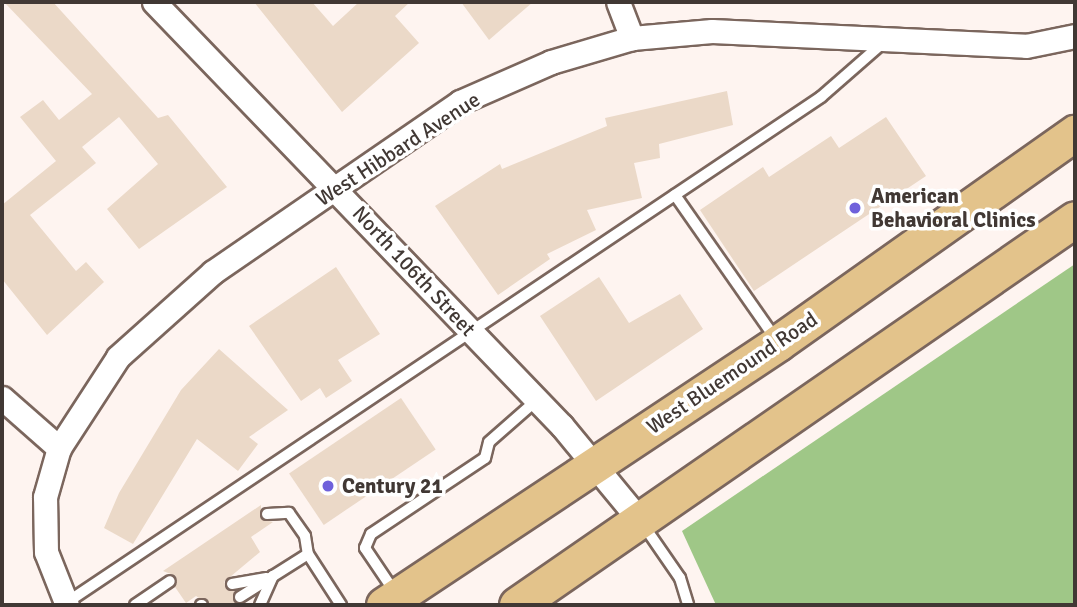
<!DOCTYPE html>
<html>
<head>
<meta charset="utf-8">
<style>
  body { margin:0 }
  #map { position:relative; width:1077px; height:607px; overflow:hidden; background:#fef4f0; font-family:Signika,sans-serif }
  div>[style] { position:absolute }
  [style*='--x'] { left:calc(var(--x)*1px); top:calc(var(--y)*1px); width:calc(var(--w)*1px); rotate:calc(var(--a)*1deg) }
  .forest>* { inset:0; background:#9fc787 }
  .building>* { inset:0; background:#ebd9c8; transform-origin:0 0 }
  .roads { filter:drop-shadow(2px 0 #7b665d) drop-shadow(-2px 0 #7b665d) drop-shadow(0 2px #7b665d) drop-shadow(0 -2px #7b665d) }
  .service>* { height:10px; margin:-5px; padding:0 5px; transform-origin:5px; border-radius:5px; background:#fff }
  .minor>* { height:23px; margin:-11.5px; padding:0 11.5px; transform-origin:11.5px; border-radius:11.5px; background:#fff }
  .primary>* { height:35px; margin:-17.5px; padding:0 17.5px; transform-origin:17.5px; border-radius:17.5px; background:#e3c38b }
  .dots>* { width:19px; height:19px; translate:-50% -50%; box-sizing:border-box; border:4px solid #fff; border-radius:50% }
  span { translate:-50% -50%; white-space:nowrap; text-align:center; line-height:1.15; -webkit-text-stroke:7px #fff; paint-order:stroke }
  .street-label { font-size:21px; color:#413834 }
  .poi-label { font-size:21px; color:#413834; font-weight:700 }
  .left { translate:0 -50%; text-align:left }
  .frame { position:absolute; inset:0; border:4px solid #413834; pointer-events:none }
</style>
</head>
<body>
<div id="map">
  <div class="forest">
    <div style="clip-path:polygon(1075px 264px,1075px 605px,716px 605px,682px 531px)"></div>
  </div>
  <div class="building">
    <div style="clip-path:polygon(4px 2px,53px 2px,158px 118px,168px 115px,227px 187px,139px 249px,107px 209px,158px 164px,119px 117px,82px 147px,96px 163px,30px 215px,76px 271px,86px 262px,104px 282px,47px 335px,2px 279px,2px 205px,56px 161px,20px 117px,43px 100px,59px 120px,92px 94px)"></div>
    <div style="clip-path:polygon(254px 2px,312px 2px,333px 26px,359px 2px,410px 2px,395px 16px,419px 43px,342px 112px)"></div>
    <div style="clip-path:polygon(461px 2px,533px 2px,489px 40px)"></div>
    <div style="clip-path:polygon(727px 91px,733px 125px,659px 144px,660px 158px,634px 163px,642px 198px,587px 210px,596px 230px,547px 254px,550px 259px,498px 295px,435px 206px,500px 164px,502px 169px,607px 126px,605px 118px)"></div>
    <div style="clip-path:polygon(886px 117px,926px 176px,754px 291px,700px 210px,763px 167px,769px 177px,831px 136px,839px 148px)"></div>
    <div style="clip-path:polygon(336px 267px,380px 334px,338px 360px,352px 381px,326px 398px,320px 388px,301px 401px,249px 326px)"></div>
    <div style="clip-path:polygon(599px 277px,629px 323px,680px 294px,703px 329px,596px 401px,540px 316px)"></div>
    <div style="clip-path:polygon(219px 349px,288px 410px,249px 437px,258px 444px,238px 471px,197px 439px,133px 544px,104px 528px,119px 493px,181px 390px)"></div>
    <div style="left:401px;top:398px;width:62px;height:135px;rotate:56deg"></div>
    <div style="clip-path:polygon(261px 505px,261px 519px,273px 522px,251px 537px,260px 552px,224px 582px,235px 592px,234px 602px,246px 605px,210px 605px,196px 596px,186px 603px,175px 587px,176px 576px,163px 571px)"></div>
  </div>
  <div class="roads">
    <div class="service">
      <div style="--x:675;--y:195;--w:176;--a:55"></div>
      <div style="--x:267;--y:514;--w:22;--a:-3"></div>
      <div style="--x:289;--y:513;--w:28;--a:55"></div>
      <div style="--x:305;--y:536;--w:18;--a:81"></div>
      <div style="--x:642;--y:523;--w:67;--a:55.4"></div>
      <div style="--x:680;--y:578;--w:28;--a:73"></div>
      <div style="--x:232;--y:584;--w:35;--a:-10"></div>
      <div style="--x:394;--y:591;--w:52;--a:-124"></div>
      <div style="--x:365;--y:548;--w:15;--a:-67"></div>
      <div style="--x:371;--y:534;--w:137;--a:-33.7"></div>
      <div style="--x:485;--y:458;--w:16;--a:-76"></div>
      <div style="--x:489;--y:442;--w:64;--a:-41.2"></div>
      <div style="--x:240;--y:597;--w:80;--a:-32.3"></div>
      <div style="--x:308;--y:554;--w:61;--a:57.1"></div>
      <div style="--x:66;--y:603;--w:909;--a:-33.83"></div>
      <div style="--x:821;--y:97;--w:85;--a:-41.2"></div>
      <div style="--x:135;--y:605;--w:42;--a:-34.4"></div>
      <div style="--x:201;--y:605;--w:1;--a:0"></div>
      <div style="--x:260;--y:605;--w:32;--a:-66"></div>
    </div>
    <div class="minor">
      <div style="--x:154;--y:2;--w:588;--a:46.1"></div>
      <div style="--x:562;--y:426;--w:118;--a:50.5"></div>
      <div style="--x:618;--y:2;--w:39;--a:69"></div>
      <div style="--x:2;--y:398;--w:76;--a:41.3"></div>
      <div style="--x:67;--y:605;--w:57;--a:-111.6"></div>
      <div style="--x:46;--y:552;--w:55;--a:-91"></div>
      <div style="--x:45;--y:497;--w:51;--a:-74.1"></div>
      <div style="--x:59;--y:448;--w:108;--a:-57"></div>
      <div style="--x:118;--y:357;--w:127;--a:-41.8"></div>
      <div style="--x:213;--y:272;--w:300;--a:-34.5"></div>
      <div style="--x:460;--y:102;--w:99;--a:-23.7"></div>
      <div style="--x:551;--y:62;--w:84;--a:-16.5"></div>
      <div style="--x:632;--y:38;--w:80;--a:-5"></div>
      <div style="--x:712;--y:31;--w:314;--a:2.7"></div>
      <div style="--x:1026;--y:46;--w:50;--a:-11.5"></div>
    </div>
    <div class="primary">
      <div style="--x:384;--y:605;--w:473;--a:-33.6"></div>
      <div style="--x:778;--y:343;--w:364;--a:-35.3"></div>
      <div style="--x:517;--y:605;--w:678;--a:-34.67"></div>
    </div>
  </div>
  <div class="dots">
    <div style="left:855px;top:208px;background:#6f61db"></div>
    <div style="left:328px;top:486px;background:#6f61db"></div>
  </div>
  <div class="street-label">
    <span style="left:398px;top:149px;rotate:-33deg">West Hibbard Avenue</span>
    <span style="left:414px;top:271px;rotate:47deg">North 106th Street</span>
    <span style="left:732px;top:373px;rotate:-34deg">West Bluemound Road</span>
  </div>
  <div class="poi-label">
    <span class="left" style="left:871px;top:208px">American<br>Behavioral Clinics</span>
    <span class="left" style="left:342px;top:486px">Century 21</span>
  </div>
  <div class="frame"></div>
</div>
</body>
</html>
